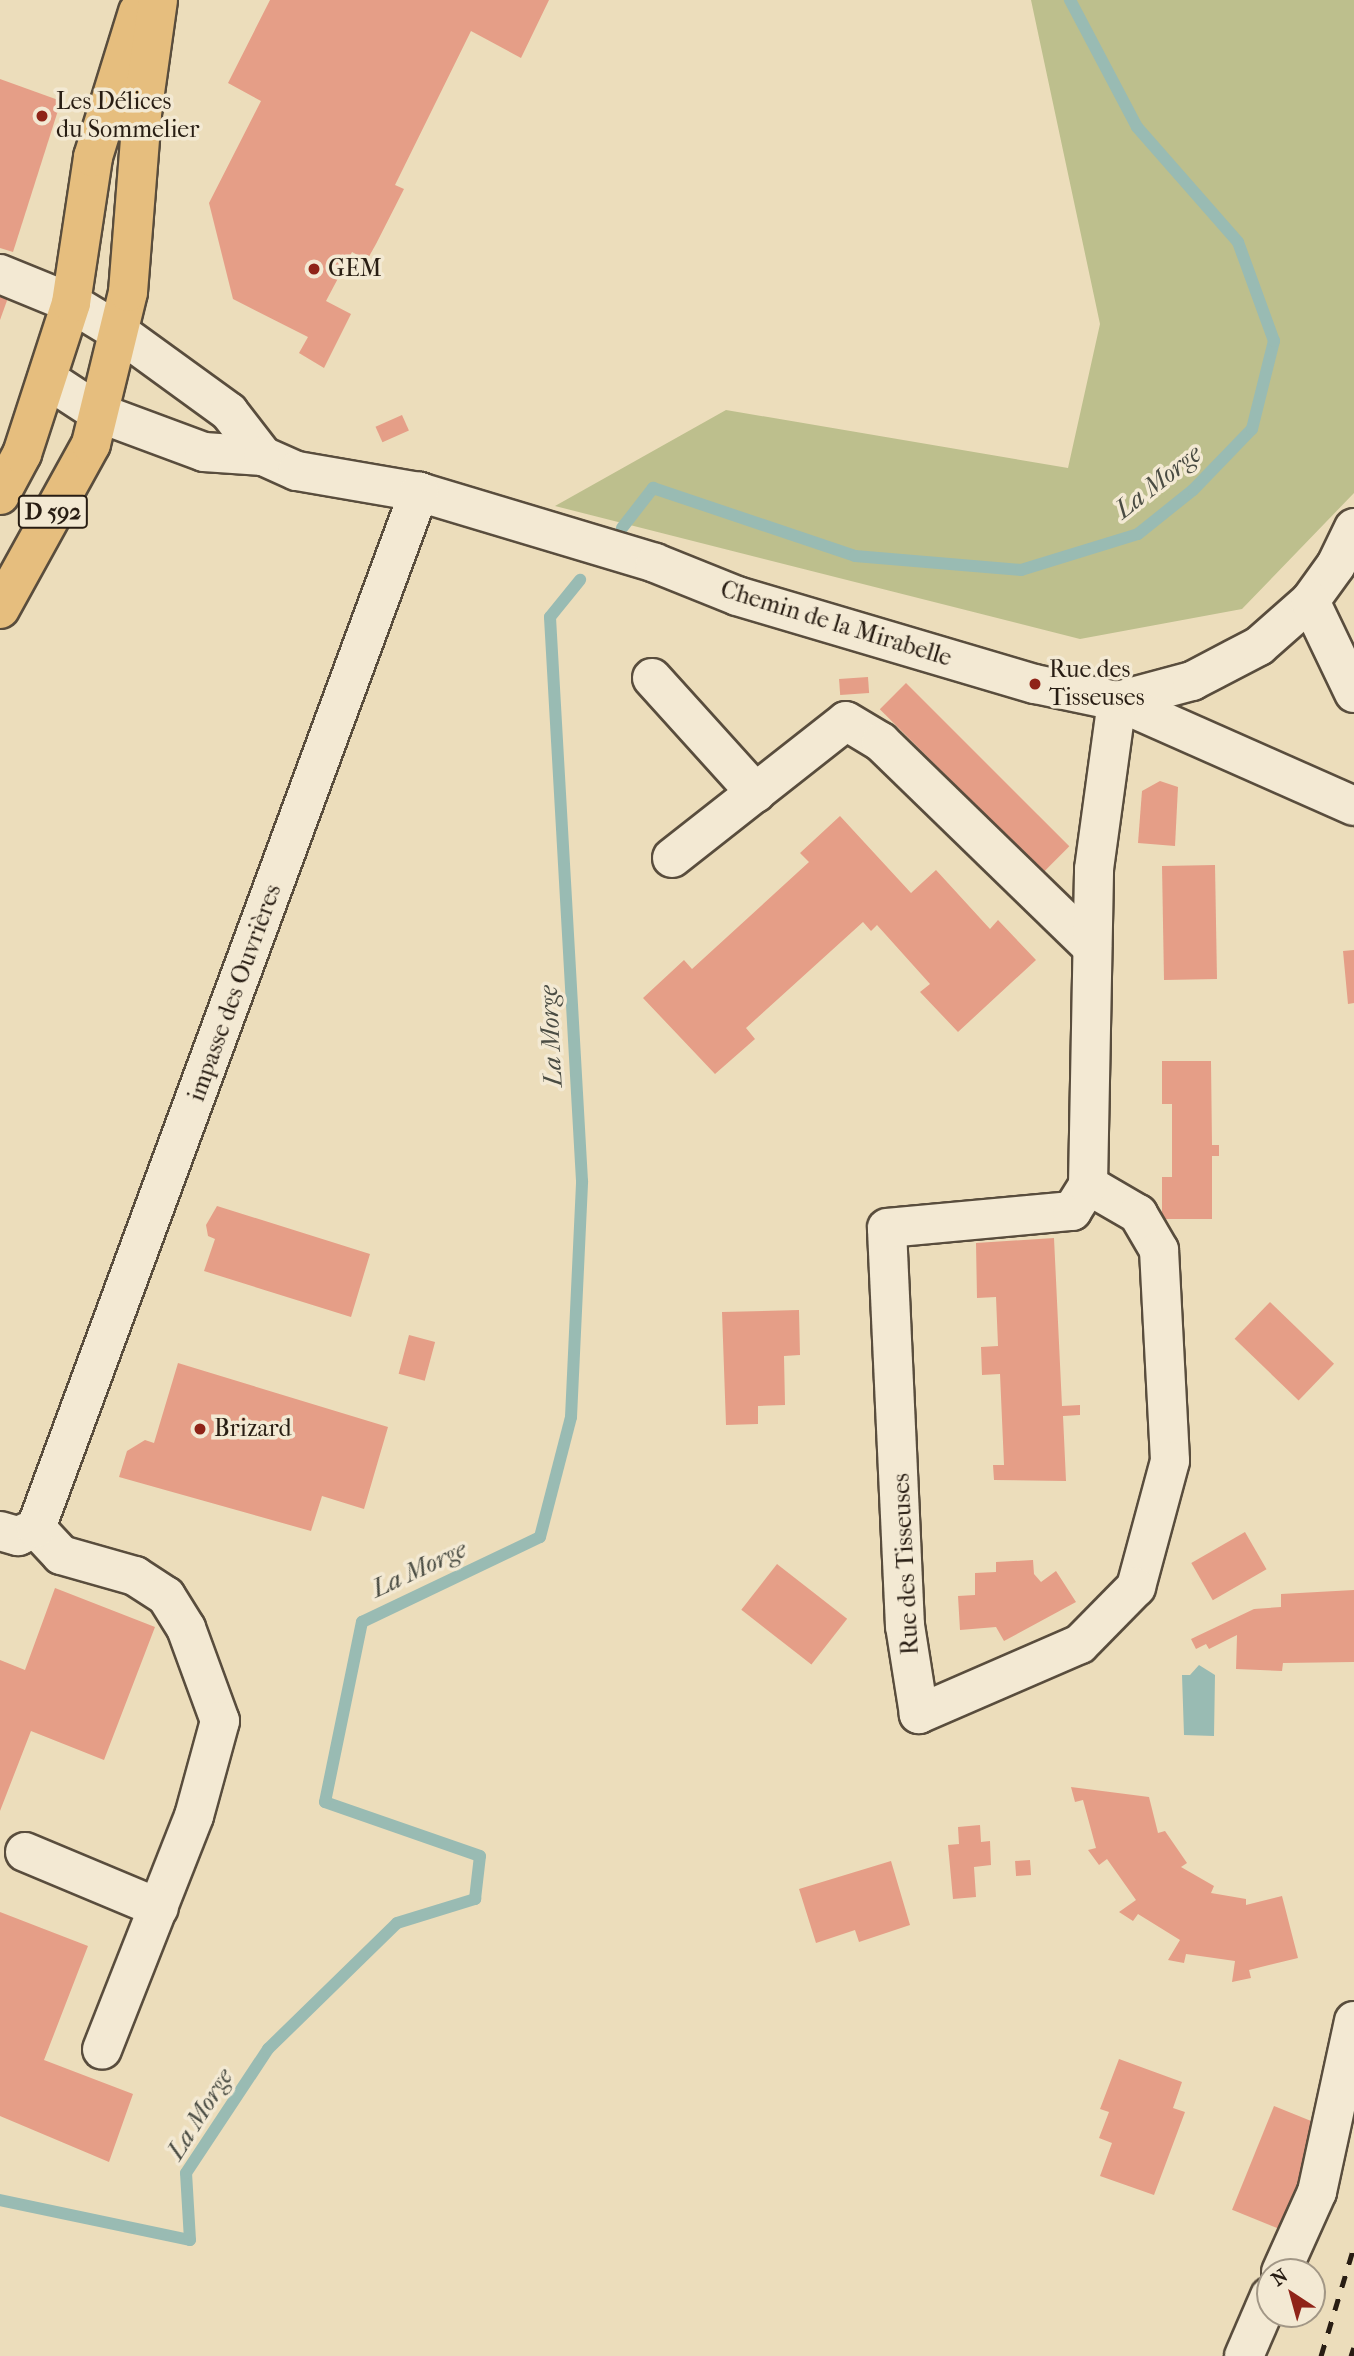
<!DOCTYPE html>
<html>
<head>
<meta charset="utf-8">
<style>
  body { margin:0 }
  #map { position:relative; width:1354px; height:2356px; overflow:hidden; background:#ecddbb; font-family:"IM FELL French Canon",serif }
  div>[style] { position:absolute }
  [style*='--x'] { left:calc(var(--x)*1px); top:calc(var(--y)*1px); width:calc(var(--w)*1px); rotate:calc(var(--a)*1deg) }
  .green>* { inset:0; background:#bdbf8d }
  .water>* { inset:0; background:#99bbb3 }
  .stream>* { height:12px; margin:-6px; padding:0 6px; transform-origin:6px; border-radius:6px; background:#99bbb3 }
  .building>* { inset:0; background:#e59e87; transform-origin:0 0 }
  .roads { filter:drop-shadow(2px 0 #594d3d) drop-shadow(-2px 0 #594d3d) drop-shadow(0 2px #594d3d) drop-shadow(0 -2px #594d3d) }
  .minor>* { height:38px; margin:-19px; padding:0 19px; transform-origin:19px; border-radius:19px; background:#f3e9d3 }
  .major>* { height:38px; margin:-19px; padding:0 19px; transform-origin:19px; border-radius:19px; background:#e6be7e }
  .rail>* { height:5px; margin-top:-2.5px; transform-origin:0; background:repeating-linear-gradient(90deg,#281d13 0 12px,transparent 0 24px) }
  .dots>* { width:19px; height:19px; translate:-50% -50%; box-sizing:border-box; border:4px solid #f3e9d3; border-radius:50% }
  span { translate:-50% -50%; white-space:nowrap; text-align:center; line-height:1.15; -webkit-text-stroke:7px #f3e9d3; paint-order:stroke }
  .shield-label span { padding:2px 5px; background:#f3e9d3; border:2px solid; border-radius:5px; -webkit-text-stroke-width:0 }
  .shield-label { font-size:23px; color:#281d13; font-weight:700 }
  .poi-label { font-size:24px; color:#281d13 }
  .left { translate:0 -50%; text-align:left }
  .street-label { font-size:24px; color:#281d13 }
  .water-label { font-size:26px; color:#4a4c43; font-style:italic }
  .north { position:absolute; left:1256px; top:2258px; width:70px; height:70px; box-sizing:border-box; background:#f3e9d3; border:2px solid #a29786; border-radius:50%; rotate:324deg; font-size:19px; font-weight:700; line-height:28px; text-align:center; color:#281d13 }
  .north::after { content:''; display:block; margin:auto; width:24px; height:32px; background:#8f2418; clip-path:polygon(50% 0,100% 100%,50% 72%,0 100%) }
</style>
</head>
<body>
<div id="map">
  <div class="green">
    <div style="clip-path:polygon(1031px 0,1354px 0,1354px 493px,1242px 609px,1080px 639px,555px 506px,726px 410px,1068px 468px,1100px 324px)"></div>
  </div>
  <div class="water">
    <div style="clip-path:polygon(1199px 1665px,1215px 1675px,1214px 1736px,1184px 1735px,1182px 1675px,1190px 1675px)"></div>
  </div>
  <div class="stream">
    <div style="--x:622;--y:528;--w:51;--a:-52.2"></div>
    <div style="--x:653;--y:488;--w:213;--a:18.6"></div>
    <div style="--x:855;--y:556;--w:167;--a:4.8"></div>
    <div style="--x:1021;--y:570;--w:122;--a:-17.1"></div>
    <div style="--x:1138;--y:534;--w:70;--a:-38.7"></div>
    <div style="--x:1193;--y:490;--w:85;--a:-46"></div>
    <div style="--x:1252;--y:429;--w:91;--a:-76"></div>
    <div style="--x:1274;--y:341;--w:105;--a:-110"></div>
    <div style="--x:1238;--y:242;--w:153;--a:-131.3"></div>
    <div style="--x:1137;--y:127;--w:144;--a:-117.8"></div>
    <div style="--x:0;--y:2200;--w:194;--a:11.9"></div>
    <div style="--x:190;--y:2240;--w:67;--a:-93.4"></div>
    <div style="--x:186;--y:2173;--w:149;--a:-56.5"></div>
    <div style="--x:268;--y:2049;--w:180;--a:-44.3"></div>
    <div style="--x:397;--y:1923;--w:82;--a:-17.1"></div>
    <div style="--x:475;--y:1899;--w:43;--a:-83.4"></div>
    <div style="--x:480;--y:1856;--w:164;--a:-160.8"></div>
    <div style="--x:325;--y:1802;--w:184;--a:-78.4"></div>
    <div style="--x:362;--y:1622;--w:197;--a:-25.5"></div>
    <div style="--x:540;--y:1537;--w:124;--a:-75.5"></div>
    <div style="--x:571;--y:1417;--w:236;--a:-87.3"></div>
    <div style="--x:582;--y:1181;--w:565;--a:-93.25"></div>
    <div style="--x:550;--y:617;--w:48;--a:-51"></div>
  </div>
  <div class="building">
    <div style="clip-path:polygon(270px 0,549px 0,521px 58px,471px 31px,395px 185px,404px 189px,376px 244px,367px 260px,352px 252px,326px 301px,351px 314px,324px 368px,299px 353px,308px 337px,233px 299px,209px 203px,261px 101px,228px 83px)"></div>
    <div style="clip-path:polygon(0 79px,61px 101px,13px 252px,0 248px)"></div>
    <div style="clip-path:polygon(0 292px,9px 295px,0 320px)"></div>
    <div style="left:402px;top:415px;width:17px;height:29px;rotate:66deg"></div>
    <div style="left:868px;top:677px;width:16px;height:29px;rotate:86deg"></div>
    <div style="left:906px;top:683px;width:231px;height:37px;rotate:45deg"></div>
    <div style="clip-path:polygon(1160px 781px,1178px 787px,1175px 846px,1138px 843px,1142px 791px)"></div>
    <div style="clip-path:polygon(840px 816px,911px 893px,936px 870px,990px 929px,998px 920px,1036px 960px,958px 1032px,920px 992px,930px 984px,877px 925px,871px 931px,863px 922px,746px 1028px,755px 1039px,715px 1074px,643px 998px,684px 960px,692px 969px,809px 862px,800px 853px)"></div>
    <div style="left:1215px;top:865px;width:114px;height:53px;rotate:89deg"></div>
    <div style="clip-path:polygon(1354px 950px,1354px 1003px,1348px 1004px,1343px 951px)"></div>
    <div style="clip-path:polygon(1162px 1061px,1211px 1061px,1212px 1145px,1219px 1145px,1219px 1156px,1212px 1156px,1212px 1219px,1162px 1219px,1162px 1177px,1172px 1177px,1172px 1104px,1162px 1104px)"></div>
    <div style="clip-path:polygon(217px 1206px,370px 1254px,351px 1317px,204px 1271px,215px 1239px,208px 1236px,206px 1225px)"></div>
    <div style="clip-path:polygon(1054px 1238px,1062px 1406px,1080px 1405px,1080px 1415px,1063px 1416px,1066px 1481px,994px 1480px,993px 1465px,1004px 1465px,1000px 1374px,982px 1375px,981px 1347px,998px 1346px,996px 1297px,977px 1298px,976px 1243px)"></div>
    <div style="left:1270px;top:1302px;width:89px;height:51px;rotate:44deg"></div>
    <div style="clip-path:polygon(799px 1310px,800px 1355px,784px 1356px,785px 1405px,758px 1406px,758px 1424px,726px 1425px,722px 1312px)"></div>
    <div style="left:409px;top:1335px;width:27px;height:40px;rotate:15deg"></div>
    <div style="clip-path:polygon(178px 1363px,388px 1427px,364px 1509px,322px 1496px,311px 1531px,119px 1477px,127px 1451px,145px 1440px,154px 1443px)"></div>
    <div style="left:1245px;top:1532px;width:43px;height:62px;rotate:60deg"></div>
    <div style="clip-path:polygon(1033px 1560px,1034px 1574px,1041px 1582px,1056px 1571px,1076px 1602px,1004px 1641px,996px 1627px,960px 1630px,958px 1596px,975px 1595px,975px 1573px,996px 1572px,996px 1562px)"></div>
    <div style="left:777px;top:1564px;width:89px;height:58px;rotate:38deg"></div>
    <div style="clip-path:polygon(55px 1588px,155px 1627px,104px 1760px,31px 1731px,0 1811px,0 1660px,25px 1670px)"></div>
    <div style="clip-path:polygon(1354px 1590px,1354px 1662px,1283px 1663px,1282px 1671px,1236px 1669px,1237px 1635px,1209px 1649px,1206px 1644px,1196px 1649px,1191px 1639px,1254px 1609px,1281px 1607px,1281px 1594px)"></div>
    <div style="clip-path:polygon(1071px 1787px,1149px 1797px,1158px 1833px,1165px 1831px,1187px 1863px,1181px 1867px,1214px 1886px,1211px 1893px,1246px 1899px,1246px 1905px,1282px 1896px,1298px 1958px,1249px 1970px,1251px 1978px,1232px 1982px,1235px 1961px,1186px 1954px,1184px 1963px,1168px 1960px,1180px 1940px,1138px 1914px,1133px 1921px,1119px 1912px,1136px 1900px,1107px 1859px,1099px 1865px,1088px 1850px,1096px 1848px,1083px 1800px,1075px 1802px)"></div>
    <div style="clip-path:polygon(980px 1825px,981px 1842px,990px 1841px,991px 1865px,974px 1867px,976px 1897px,953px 1899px,948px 1845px,959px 1844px,958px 1827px)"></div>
    <div style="left:1030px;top:1860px;width:15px;height:15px;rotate:86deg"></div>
    <div style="clip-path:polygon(891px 1861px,910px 1925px,859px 1942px,855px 1930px,816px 1943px,799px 1889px)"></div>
    <div style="clip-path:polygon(0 1912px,88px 1946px,44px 2060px,133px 2094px,109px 2162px,0 2116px)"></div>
    <div style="clip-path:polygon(1119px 2059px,1182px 2082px,1173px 2108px,1185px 2112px,1154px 2195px,1100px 2176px,1112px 2143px,1099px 2138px,1109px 2112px,1100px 2109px)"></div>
    <div style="left:1274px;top:2106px;width:52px;height:112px;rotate:22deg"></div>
  </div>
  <div class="roads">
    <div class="minor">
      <div style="--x:0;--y:274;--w:77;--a:22.2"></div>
      <div style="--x:71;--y:303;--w:56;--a:31.1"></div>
      <div style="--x:119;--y:332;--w:136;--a:36"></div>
      <div style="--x:229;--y:412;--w:56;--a:52.3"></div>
      <div style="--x:47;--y:379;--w:62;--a:33.2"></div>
      <div style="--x:99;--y:413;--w:112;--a:20.4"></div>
      <div style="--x:204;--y:452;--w:59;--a:3.9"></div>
      <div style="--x:263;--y:456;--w:37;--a:24"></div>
      <div style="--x:297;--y:471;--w:124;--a:9.8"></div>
      <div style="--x:419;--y:492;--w:246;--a:16.7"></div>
      <div style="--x:655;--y:563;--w:88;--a:21.9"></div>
      <div style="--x:737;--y:596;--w:311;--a:16.5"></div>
      <div style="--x:1035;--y:684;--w:84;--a:11.7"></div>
      <div style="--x:1117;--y:701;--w:78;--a:-14.9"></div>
      <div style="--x:1192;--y:681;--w:76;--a:-27.6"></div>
      <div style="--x:1259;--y:646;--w:68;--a:-41.4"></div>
      <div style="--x:1310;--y:601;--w:44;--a:-54.2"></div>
      <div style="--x:1336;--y:565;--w:41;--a:-64.1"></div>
      <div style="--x:1310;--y:601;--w:102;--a:64.4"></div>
      <div style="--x:652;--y:678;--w:155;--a:47.9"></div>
      <div style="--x:1117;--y:701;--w:259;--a:23.9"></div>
      <div style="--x:672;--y:858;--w:221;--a:-38.2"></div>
      <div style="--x:846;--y:721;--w:41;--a:31"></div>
      <div style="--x:881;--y:742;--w:294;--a:44.2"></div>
      <div style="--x:1088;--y:1185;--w:58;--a:30.1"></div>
      <div style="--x:1138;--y:1214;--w:42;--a:59.7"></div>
      <div style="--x:1159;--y:1250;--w:211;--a:87"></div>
      <div style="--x:1170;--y:1461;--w:131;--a:105.1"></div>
      <div style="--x:1136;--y:1587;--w:80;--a:134.5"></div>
      <div style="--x:1080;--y:1644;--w:176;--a:156.5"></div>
      <div style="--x:919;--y:1714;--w:89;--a:-99"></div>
      <div style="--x:905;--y:1626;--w:398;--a:-92.6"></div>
      <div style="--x:887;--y:1228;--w:186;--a:-5.3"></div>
      <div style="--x:1072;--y:1211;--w:31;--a:-58"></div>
      <div style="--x:1088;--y:1185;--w:316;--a:-88.9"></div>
      <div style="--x:1094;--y:869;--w:170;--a:-82.2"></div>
      <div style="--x:36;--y:1528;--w:37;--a:47"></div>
      <div style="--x:61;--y:1555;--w:77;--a:15.8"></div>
      <div style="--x:135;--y:1576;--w:37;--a:33"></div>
      <div style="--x:166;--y:1596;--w:38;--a:58"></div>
      <div style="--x:186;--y:1628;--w:99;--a:69.9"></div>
      <div style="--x:220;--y:1721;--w:98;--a:105.3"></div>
      <div style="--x:194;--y:1816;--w:251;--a:111.5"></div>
      <div style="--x:0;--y:1531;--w:19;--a:16"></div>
      <div style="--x:18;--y:1536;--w:20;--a:-24"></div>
      <div style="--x:36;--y:1528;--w:1105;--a:-69.71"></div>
      <div style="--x:25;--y:1852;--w:145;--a:22.7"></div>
      <div style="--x:1281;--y:2272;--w:88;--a:-65.8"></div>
      <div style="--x:1317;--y:2192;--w:175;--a:-77.8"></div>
      <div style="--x:1244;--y:2356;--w:65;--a:-66.6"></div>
    </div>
    <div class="major">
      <div style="--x:0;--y:495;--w:47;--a:-61.8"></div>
      <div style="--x:22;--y:454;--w:159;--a:-72"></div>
      <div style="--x:71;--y:303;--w:148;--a:-81.4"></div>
      <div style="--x:93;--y:157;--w:152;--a:-72.8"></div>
      <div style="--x:0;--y:609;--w:188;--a:-61.1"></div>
      <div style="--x:91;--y:444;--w:156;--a:-76.3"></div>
      <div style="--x:128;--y:292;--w:179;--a:-85.5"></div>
      <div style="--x:142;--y:114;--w:115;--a:-82"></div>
    </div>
  </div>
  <div class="rail">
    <div style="--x:1321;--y:2356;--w:114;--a:-73.2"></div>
    <div style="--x:1351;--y:2356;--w:9;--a:-72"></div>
  </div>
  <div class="dots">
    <div style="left:42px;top:116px;background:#8f2418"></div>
    <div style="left:314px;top:269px;background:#8f2418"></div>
    <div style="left:1035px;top:684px;background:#8f2418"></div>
    <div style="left:200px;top:1429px;background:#8f2418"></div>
  </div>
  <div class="shield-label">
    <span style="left:53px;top:512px">D 592</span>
  </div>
  <div class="poi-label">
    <span class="left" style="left:56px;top:116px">Les Délices<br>du Sommelier</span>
    <span class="left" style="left:328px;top:269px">GEM</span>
    <span class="left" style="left:1049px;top:684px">Rue des<br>Tisseuses</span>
    <span class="left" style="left:214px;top:1429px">Brizard</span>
  </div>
  <div class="street-label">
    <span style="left:836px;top:624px;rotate:17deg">Chemin de la Mirabelle</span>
    <span style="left:235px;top:993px;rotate:-70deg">impasse des Ouvrières</span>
    <span style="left:906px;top:1564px;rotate:-93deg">Rue des Tisseuses</span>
  </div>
  <div class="water-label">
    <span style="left:1158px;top:482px;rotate:-38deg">La Morge</span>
    <span style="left:551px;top:1036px;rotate:-93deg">La Morge</span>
    <span style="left:419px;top:1569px;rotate:-25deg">La Morge</span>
    <span style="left:200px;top:2114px;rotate:-58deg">La Morge</span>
  </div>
  <div class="north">N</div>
</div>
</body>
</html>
